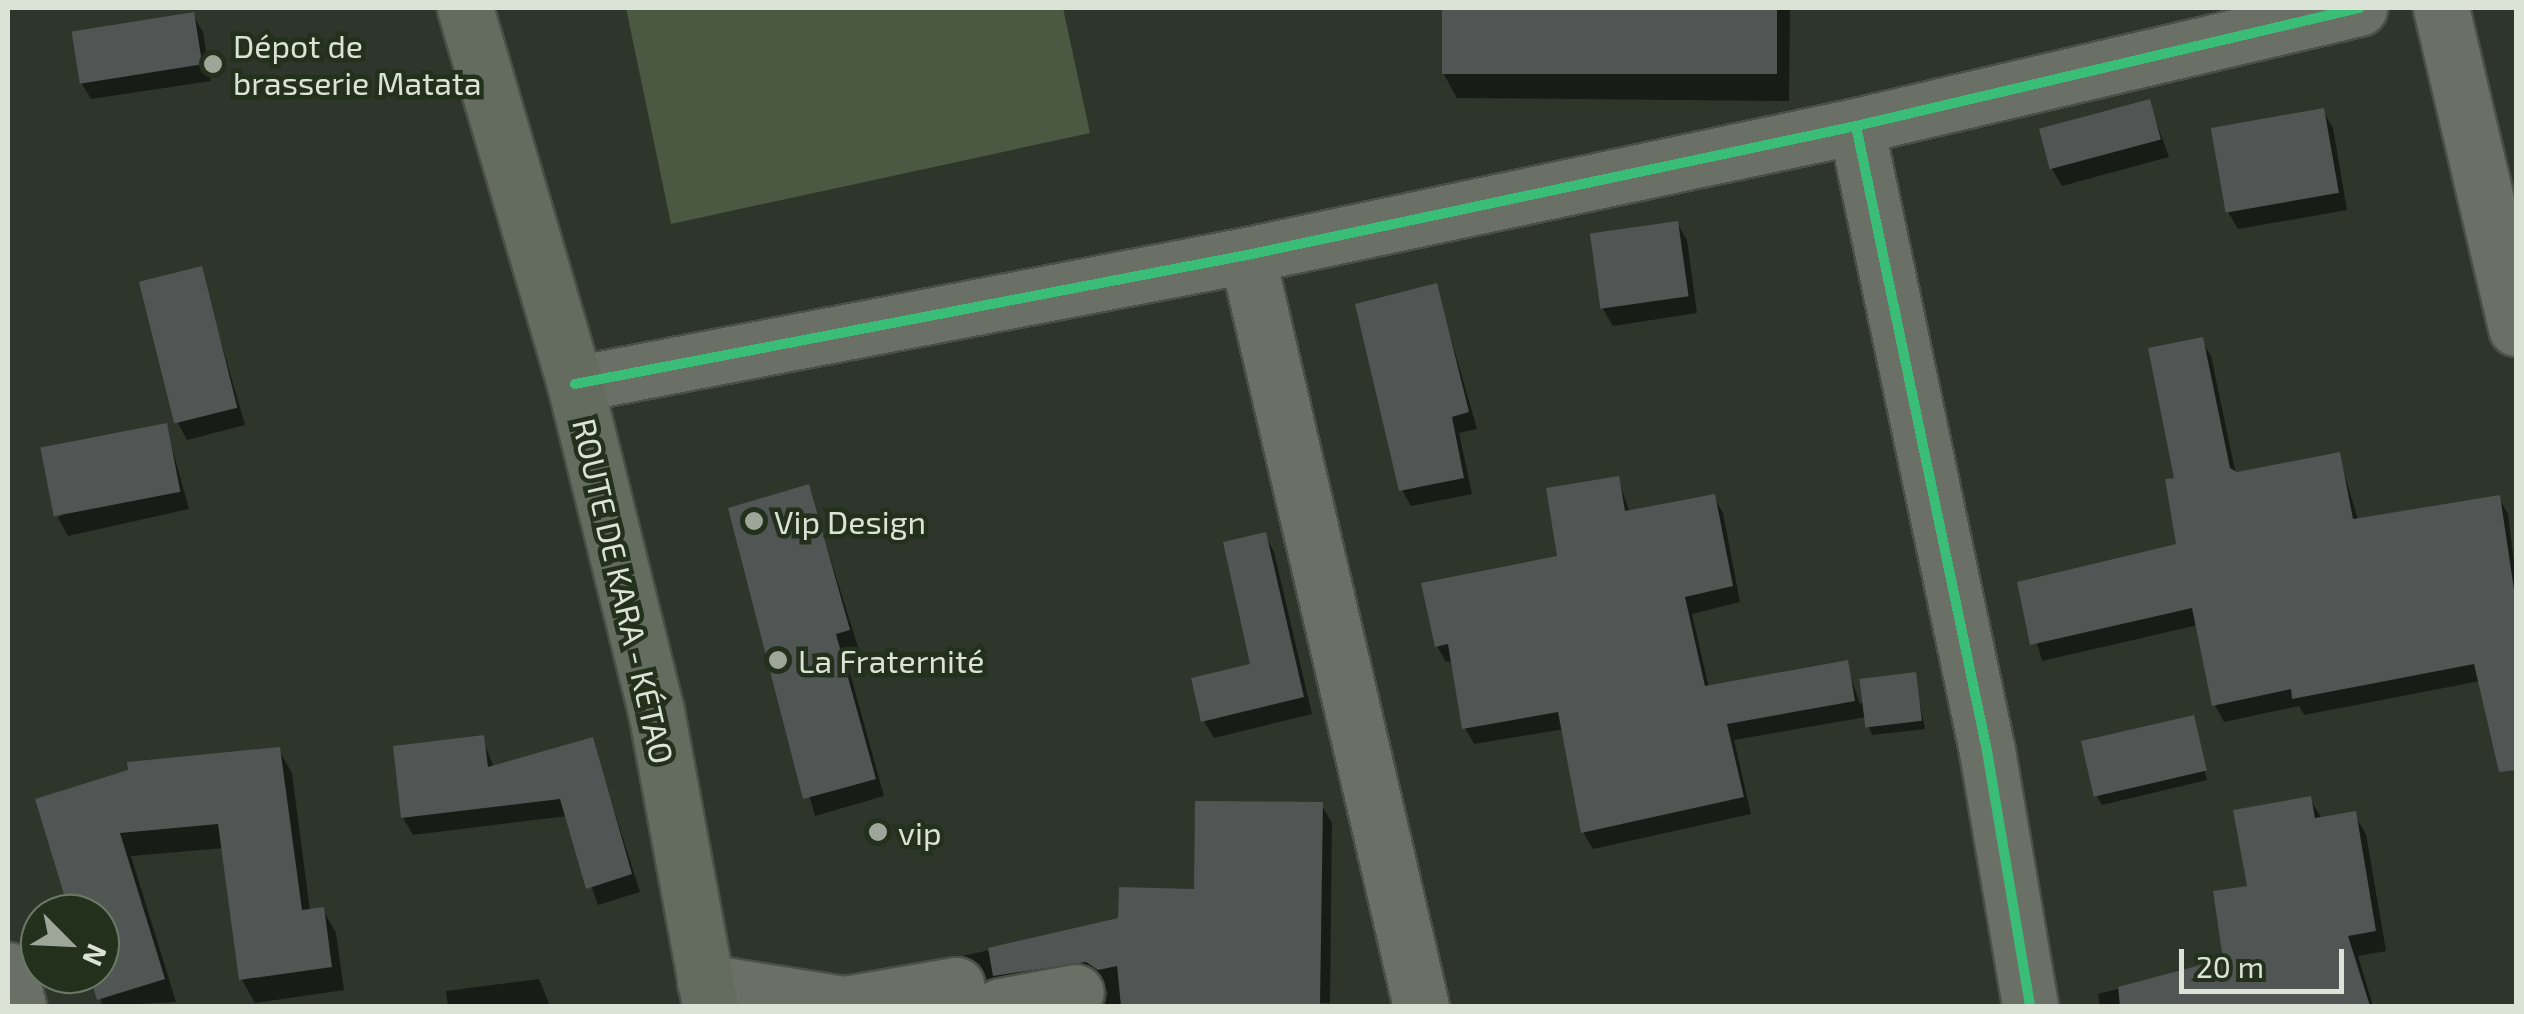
<!DOCTYPE html>
<html>
<head>
<meta charset="utf-8">
<style>
  body { margin:0 }
  #map { position:relative; width:2524px; height:1014px; overflow:hidden; background:#2e352a; font-family:"Exo 2",sans-serif }
  div>[style] { position:absolute }
  [style*='--x'] { left:calc(var(--x)*1px); top:calc(var(--y)*1px); width:calc(var(--w)*1px); rotate:calc(var(--a)*1deg) }
  .green>* { inset:0; background:#4b5842 }
  .shadow>* { inset:0; background:#0007 }
  .building>* { inset:0; background:#515554; transform-origin:0 0 }
  .roads { filter:drop-shadow(2px 0 #4a5046) drop-shadow(-2px 0 #4a5046) drop-shadow(0 2px #4a5046) drop-shadow(0 -2px #4a5046) }
  .minor>* { height:55px; margin:-27.5px; padding:0 27.5px; transform-origin:27.5px; border-radius:27.5px; background:#6a7066 }
  .major>* { height:55px; margin:-27.5px; padding:0 27.5px; transform-origin:27.5px; border-radius:27.5px; background:#646b5f }
  .cycleway>* { height:10px; margin:-5px; padding:0 5px; transform-origin:5px; border-radius:5px; background:#3abd76 }
  .dots>* { width:28px; height:28px; translate:-50% -50%; box-sizing:border-box; border:5px solid #23301c; border-radius:50% }
  span { translate:-50% -50%; white-space:nowrap; text-align:center; line-height:1.15; -webkit-text-stroke:9px #23301c; paint-order:stroke }
  .poi-label { font-size:32px; color:#dae3d6 }
  .left { translate:0 -50%; text-align:left }
  .street-label { font-size:32px; color:#dae3d6 }
  .frame { position:absolute; inset:0; border:10px solid #dae3d6; pointer-events:none }
  .north { position:absolute; left:20px; top:894px; width:100px; height:100px; box-sizing:border-box; background:#23301c; border:2px solid #6c7866; border-radius:50%; rotate:114deg; font-size:28px; font-weight:700; line-height:40px; text-align:center; color:#dae3d6 }
  .north::after { content:''; display:block; margin:auto; width:35px; height:45px; background:#9ea69a; clip-path:polygon(50% 0,100% 100%,50% 72%,0 100%) }
  .scale { position:absolute; left:2179px; top:949px; width:165px; height:45px; box-sizing:border-box; border:5px solid #dae3d6; border-top:0; padding-left:12px; font-size:30px; line-height:35px; white-space:nowrap; color:#dae3d6; -webkit-text-stroke:8px #23301c; paint-order:stroke }
</style>
</head>
<body>
<div id="map">
  <div class="green">
    <div style="clip-path:polygon(626px 8px,1063px 8px,1090px 133px,671px 224px)"></div>
  </div>
  <div class="shadow">
    <div style="clip-path:polygon(1444px 8px,1790px 8px,1789px 101px,1457px 98px,1443px 73px)"></div>
    <div style="clip-path:polygon(193px 15px,203px 32px,211px 81px,91px 99px,81px 82px)"></div>
    <div style="clip-path:polygon(2149px 102px,2169px 157px,2062px 186px,2052px 169px)"></div>
    <div style="clip-path:polygon(2323px 111px,2333px 128px,2347px 210px,2238px 229px,2228px 212px)"></div>
    <div style="clip-path:polygon(1677px 223px,1687px 240px,1697px 313px,1613px 326px,1603px 309px)"></div>
    <div style="clip-path:polygon(200px 269px,245px 425px,187px 440px,178px 423px)"></div>
    <div style="clip-path:polygon(1436px 286px,1477px 429px,1459px 433px,1472px 494px,1411px 506px,1402px 490px)"></div>
    <div style="clip-path:polygon(2201px 340px,2211px 356px,2236px 475px,2339px 455px,2358px 520px,2499px 498px,2508px 514px,2516px 580px,2516px 763px,2506px 766px,2480px 681px,2304px 715px,2299px 706px,2224px 722px,2215px 705px,2198px 625px,2042px 661px,2020px 584px,2179px 546px,2177px 480px)"></div>
    <div style="clip-path:polygon(166px 426px,189px 509px,68px 536px,58px 518px)"></div>
    <div style="clip-path:polygon(1618px 479px,1630px 513px,1714px 497px,1723px 513px,1740px 602px,1692px 614px,1709px 688px,1846px 663px,1860px 704px,1914px 674px,1925px 729px,1872px 735px,1866px 717px,1734px 740px,1751px 814px,1593px 849px,1583px 832px,1564px 729px,1474px 744px,1465px 728px,1453px 661px,1446px 662px,1437px 646px,1560px 558px)"></div>
    <div style="clip-path:polygon(808px 487px,858px 647px,844px 651px,884px 796px,815px 816px,731px 510px)"></div>
    <div style="clip-path:polygon(1265px 535px,1274px 552px,1312px 714px,1214px 738px,1204px 721px,1253px 666px)"></div>
    <div style="clip-path:polygon(2193px 724px,2207px 780px,2102px 805px,2097px 797px)"></div>
    <div style="clip-path:polygon(482px 737px,494px 768px,592px 740px,640px 892px,598px 905px,567px 816px,413px 835px,403px 818px)"></div>
    <div style="clip-path:polygon(279px 750px,292px 773px,310px 911px,323px 910px,336px 933px,344px 990px,255px 1003px,242px 980px,224px 848px,131px 856px,176px 1002px,103px 1006px,91px 974px,100px 974px,100px 914px,73px 914px,38px 801px)"></div>
    <div style="clip-path:polygon(2310px 799px,2322px 819px,2354px 814px,2366px 834px,2386px 951px,2358px 956px,2373px 1006px,2100px 1006px,2098px 994px,2225px 961px,2249px 889px)"></div>
    <div style="clip-path:polygon(1321px 804px,1332px 823px,1330px 1003px,1105px 1006px,1108px 992px,1098px 981px,992px 982px,973px 974px,963px 956px,1120px 920px,1196px 891px)"></div>
    <div style="clip-path:polygon(539px 979px,550px 1006px,448px 1006px,446px 991px)"></div>
  </div>
  <div class="building">
    <div style="left:1442px;top:8px;width:335px;height:66px"></div>
    <div style="left:194px;top:12px;width:53px;height:124px;rotate:81deg"></div>
    <div style="left:2150px;top:99px;width:42px;height:115px;rotate:75deg"></div>
    <div style="left:2324px;top:108px;width:86px;height:115px;rotate:80deg"></div>
    <div style="left:1678px;top:221px;width:76px;height:89px;rotate:82deg"></div>
    <div style="left:202px;top:266px;width:146px;height:65px;rotate:76deg"></div>
    <div style="clip-path:polygon(1437px 283px,1469px 412px,1452px 417px,1464px 478px,1399px 491px,1355px 304px)"></div>
    <div style="clip-path:polygon(2203px 337px,2230px 468px,2237px 472px,2340px 452px,2353px 519px,2500px 495px,2516px 603px,2516px 770px,2499px 772px,2474px 664px,2292px 699px,2291px 689px,2212px 706px,2192px 608px,2030px 645px,2017px 582px,2176px 544px,2165px 479px,2174px 478px,2148px 348px)"></div>
    <div style="left:167px;top:423px;width:70px;height:129px;rotate:79deg"></div>
    <div style="clip-path:polygon(1619px 476px,1625px 511px,1715px 494px,1733px 586px,1685px 597px,1705px 686px,1848px 660px,1855px 701px,1727px 724px,1744px 797px,1581px 833px,1558px 712px,1462px 729px,1448px 644px,1435px 647px,1421px 583px,1557px 556px,1546px 488px)"></div>
    <div style="clip-path:polygon(809px 484px,850px 630px,836px 634px,876px 779px,803px 799px,728px 508px)"></div>
    <div style="clip-path:polygon(1266px 532px,1304px 697px,1201px 722px,1191px 678px,1250px 664px,1223px 542px)"></div>
    <div style="left:1916px;top:672px;width:49px;height:57px;rotate:83deg"></div>
    <div style="left:2194px;top:715px;width:57px;height:116px;rotate:77deg"></div>
    <div style="clip-path:polygon(484px 735px,488px 767px,593px 737px,632px 874px,586px 889px,560px 799px,401px 818px,393px 746px)"></div>
    <div style="clip-path:polygon(280px 747px,302px 910px,324px 907px,332px 967px,239px 980px,218px 824px,120px 833px,165px 979px,97px 1000px,89px 974px,100px 974px,100px 914px,70px 914px,35px 799px,128px 770px,127px 762px)"></div>
    <div style="clip-path:polygon(2311px 796px,2315px 818px,2356px 811px,2376px 931px,2348px 936px,2370px 1006px,2120px 1006px,2118px 987px,2223px 959px,2213px 891px,2247px 886px,2233px 810px)"></div>
    <div style="clip-path:polygon(1195px 801px,1323px 802px,1320px 1006px,1121px 1006px,1117px 966px,1098px 970px,1086px 962px,993px 976px,988px 948px,1118px 918px,1119px 887px,1194px 889px)"></div>
  </div>
  <div class="roads">
    <div class="minor">
      <div style="--x:2441;--y:8;--w:329;--a:76.8"></div>
      <div style="--x:1856;--y:126;--w:639;--a:78.16"></div>
      <div style="--x:1987;--y:751;--w:259;--a:80.4"></div>
      <div style="--x:1247;--y:255;--w:771;--a:76.96"></div>
      <div style="--x:575;--y:384;--w:684;--a:-10.87"></div>
      <div style="--x:1247;--y:255;--w:623;--a:-11.96"></div>
      <div style="--x:1856;--y:126;--w:517;--a:-13.2"></div>
      <div style="--x:8;--y:970;--w:37;--a:74"></div>
      <div style="--x:705;--y:982;--w:141;--a:9"></div>
      <div style="--x:844;--y:1004;--w:114;--a:-9.6"></div>
      <div style="--x:956;--y:985;--w:21;--a:79"></div>
      <div style="--x:1000;--y:1006;--w:77;--a:-10.4"></div>
    </div>
    <div class="major">
      <div style="--x:465;--y:8;--w:392;--a:73.7"></div>
      <div style="--x:575;--y:384;--w:337;--a:76.1"></div>
      <div style="--x:656;--y:711;--w:300;--a:79.6"></div>
    </div>
  </div>
  <div class="cycleway">
    <div style="--x:1856;--y:126;--w:639;--a:78.16"></div>
    <div style="--x:1987;--y:751;--w:259;--a:80.4"></div>
    <div style="--x:575;--y:384;--w:684;--a:-10.87"></div>
    <div style="--x:1247;--y:255;--w:623;--a:-11.96"></div>
    <div style="--x:1856;--y:126;--w:517;--a:-13.2"></div>
  </div>
  <div class="dots">
    <div style="left:213px;top:64px;background:#9ea69a"></div>
    <div style="left:754px;top:521px;background:#9ea69a"></div>
    <div style="left:778px;top:660px;background:#9ea69a"></div>
    <div style="left:878px;top:832px;background:#9ea69a"></div>
  </div>
  <div class="poi-label">
    <span class="left" style="left:233px;top:64px">Dépot de<br>brasserie Matata</span>
    <span class="left" style="left:774px;top:521px">Vip Design</span>
    <span class="left" style="left:798px;top:660px">La Fraternité</span>
    <span class="left" style="left:898px;top:832px">vip</span>
  </div>
  <div class="street-label">
    <span style="left:624px;top:591px;rotate:77deg">ROUTE DE KARA - KÉTAO</span>
  </div>
  <div class="frame"></div>
  <div class="north">N</div>
  <div class="scale">20 m</div>
</div>
</body>
</html>
